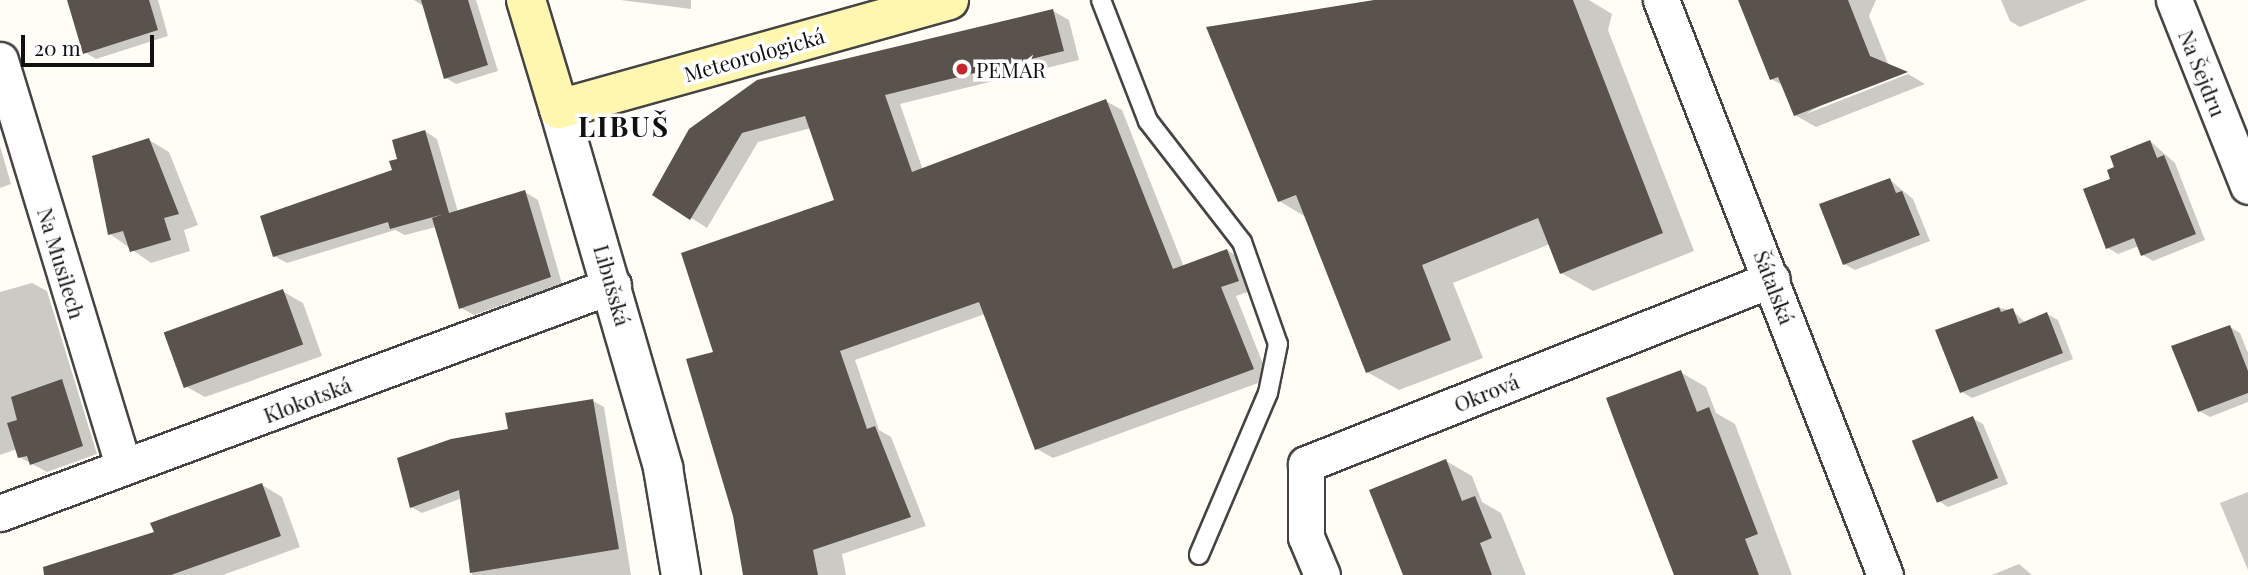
<!DOCTYPE html>
<html>
<head>
<meta charset="utf-8">
<style>
  body { margin:0 }
  #map { position:relative; width:2248px; height:575px; overflow:hidden; background:#fffdf5; font-family:"Playfair Display",serif }
  div>[style] { position:absolute }
  [style*='--x'] { left:calc(var(--x)*1px); top:calc(var(--y)*1px); width:calc(var(--w)*1px); rotate:calc(var(--a)*1deg) }
  .shadow>* { inset:0; background:#0003 }
  .building>* { inset:0; background:#5a524d; transform-origin:0 0 }
  .roads { filter:drop-shadow(2px 0 #444) drop-shadow(-2px 0 #444) drop-shadow(0 2px #444) drop-shadow(0 -2px #444) }
  .service>* { height:18px; margin:-9px; padding:0 9px; transform-origin:9px; border-radius:9px; background:#fff }
  .minor>* { height:35px; margin:-17.5px; padding:0 17.5px; transform-origin:17.5px; border-radius:17.5px; background:#fff }
  .tertiary>* { height:38px; margin:-19px; padding:0 19px; transform-origin:19px; border-radius:19px; background:#fff }
  .secondary>* { height:38px; margin:-19px; padding:0 19px; transform-origin:19px; border-radius:19px; background:#fff6b0 }
  .dots>* { width:19px; height:19px; translate:-50% -50%; box-sizing:border-box; border:4px solid #fff; border-radius:50% }
  span { translate:-50% -50%; white-space:nowrap; text-align:center; line-height:1.15; -webkit-text-stroke:7px #fff; paint-order:stroke }
  .street-label { font-size:21px; color:#111 }
  .poi-label { font-size:21px; color:#111 }
  .left { translate:0 -50%; text-align:left }
  .district-label { font-size:28px; color:#111; font-weight:700; letter-spacing:2px }
  .scale { position:absolute; left:21px; top:35px; width:133px; height:32px; box-sizing:border-box; border:4px solid #111; border-top:0; padding-left:9px; font-size:21px; line-height:24px; white-space:nowrap; color:#111; -webkit-text-stroke:5px #fff; paint-order:stroke }
</style>
</head>
<body>
<div id="map">
  <div class="shadow">
    <div style="clip-path:polygon(69px 0,158px 0,168px 36px,96px 59px,85px 52px)"></div>
    <div style="clip-path:polygon(476px 0,498px 71px,456px 84px,446px 78px,425px 7px,414px 0)"></div>
    <div style="clip-path:polygon(620px 0,691px 0,691px 9px)"></div>
    <div style="clip-path:polygon(1384px 0,1589px 0,1612px 14px,1608px 30px,1694px 251px,1593px 291px,1561px 273px,1550px 244px,1453px 283px,1483px 358px,1399px 390px,1367px 372px,1306px 217px,1279px 201px)"></div>
    <div style="clip-path:polygon(1740px 0,1876px 0,1869px 16px,1889px 66px,1806px 114px,1908px 74px,1925px 84px,1816px 127px,1795px 115px,1784px 86px,1771px 79px)"></div>
    <div style="clip-path:polygon(2001px 0,2087px 0,2020px 27px,2010px 21px)"></div>
    <div style="clip-path:polygon(1053px 11px,1069px 20px,1079px 60px,900px 104px,923px 170px,1106px 101px,1122px 110px,1184px 267px,1227px 250px,1243px 260px,1254px 290px,1236px 296px,1269px 379px,1053px 458px,1037px 449px,985px 314px,855px 360px,879px 430px,891px 437px,926px 526px,842px 554px,846px 575px,745px 575px,716px 353px,836px 201px,811px 128px,758px 142px,707px 228px,655px 195px,690px 130px)"></div>
    <div style="clip-path:polygon(425px 131px,437px 139px,458px 212px,525px 192px,538px 200px,562px 284px,474px 315px,461px 308px,436px 227px,405px 235px,395px 230px,287px 263px,274px 256px,394px 171px)"></div>
    <div style="clip-path:polygon(149px 140px,169px 152px,198px 225px,184px 230px,190px 251px,151px 263px,110px 234px)"></div>
    <div style="clip-path:polygon(2150px 141px,2175px 163px,2205px 240px,2153px 261px,2143px 255px,2139px 246px,2118px 254px,2108px 248px,2113px 180px)"></div>
    <div style="clip-path:polygon(0 146px,11px 184px,0 188px)"></div>
    <div style="clip-path:polygon(1890px 180px,1913px 199px,1930px 241px,1855px 270px,1844px 264px)"></div>
    <div style="clip-path:polygon(32px 283px,47px 291px,97px 454px,47px 472px,19px 457px,17px 449px,0 455px,0 292px)"></div>
    <div style="clip-path:polygon(282px 291px,303px 303px,322px 356px,205px 397px,185px 386px)"></div>
    <div style="clip-path:polygon(1999px 308px,2012px 310px,2026px 323px,2047px 314px,2058px 320px,2073px 359px,1972px 398px,1962px 392px)"></div>
    <div style="clip-path:polygon(2230px 327px,2240px 333px,2248px 353px,2248px 402px,2210px 417px,2199px 411px)"></div>
    <div style="clip-path:polygon(1680px 372px,1706px 387px,1716px 413px,1735px 424px,1792px 575px,1675px 575px)"></div>
    <div style="clip-path:polygon(593px 401px,604px 407px,631px 575px,472px 575px,462px 498px,422px 513px,411px 507px,510px 430px)"></div>
    <div style="clip-path:polygon(1972px 418px,1983px 424px,2008px 484px,1948px 507px,1937px 500px)"></div>
    <div style="clip-path:polygon(1446px 461px,1472px 476px,1482px 502px,1501px 513px,1526px 575px,1405px 575px)"></div>
    <div style="clip-path:polygon(262px 485px,282px 497px,300px 547px,223px 575px,85px 575px,156px 533px)"></div>
    <div style="clip-path:polygon(2248px 492px,2248px 570px,2220px 503px)"></div>
    <div style="clip-path:polygon(2019px 564px,2032px 575px,1992px 575px)"></div>
  </div>
  <div class="building">
    <div style="clip-path:polygon(67px 0,149px 0,158px 30px,83px 54px)"></div>
    <div style="clip-path:polygon(421px 0,468px 0,488px 65px,444px 79px)"></div>
    <div style="clip-path:polygon(1374px 0,1573px 0,1663px 233px,1560px 274px,1538px 218px,1422px 265px,1451px 340px,1366px 373px,1296px 195px,1278px 202px,1206px 27px)"></div>
    <div style="clip-path:polygon(1738px 0,1848px 0,1870px 56px,1908px 72px,1794px 116px,1778px 77px,1770px 80px)"></div>
    <div style="clip-path:polygon(1053px 9px,1064px 51px,885px 95px,912px 172px,1106px 99px,1173px 269px,1227px 249px,1239px 281px,1221px 287px,1254px 369px,1035px 450px,979px 302px,840px 351px,867px 429px,875px 426px,911px 517px,813px 550px,818px 575px,743px 575px,733px 516px,686px 359px,713px 352px,681px 253px,834px 200px,805px 116px,742px 133px,690px 220px,652px 195px,689px 129px,757px 80px)"></div>
    <div style="clip-path:polygon(425px 130px,449px 213px,525px 190px,551px 277px,459px 309px,432px 218px,444px 214px,390px 229px,388px 222px,273px 257px,260px 216px,392px 170px,389px 161px,397px 159px,392px 140px)"></div>
    <div style="clip-path:polygon(149px 138px,179px 214px,164px 218px,171px 240px,130px 252px,123px 231px,108px 235px,92px 156px)"></div>
    <div style="clip-path:polygon(2150px 140px,2157px 158px,2164px 155px,2196px 234px,2141px 256px,2134px 238px,2106px 249px,2083px 189px,2110px 179px,2107px 170px,2114px 167px,2110px 156px)"></div>
    <div style="clip-path:polygon(1890px 178px,1896px 193px,1902px 191px,1920px 235px,1843px 265px,1819px 204px)"></div>
    <div style="left:283px;top:289px;width:59px;height:127px;rotate:70deg"></div>
    <div style="clip-path:polygon(1999px 307px,2001px 312px,2013px 308px,2019px 324px,2047px 312px,2063px 353px,1960px 393px,1935px 330px)"></div>
    <div style="clip-path:polygon(2230px 325px,2248px 371px,2248px 393px,2198px 412px,2171px 346px)"></div>
    <div style="clip-path:polygon(1681px 370px,1697px 412px,1709px 407px,1758px 534px,1745px 539px,1759px 575px,1674px 575px,1622px 441px,1606px 398px)"></div>
    <div style="clip-path:polygon(62px 379px,83px 446px,30px 465px,27px 456px,18px 458px,7px 423px,17px 420px,11px 397px)"></div>
    <div style="clip-path:polygon(593px 399px,619px 549px,470px 573px,459px 490px,410px 508px,397px 458px,451px 439px,508px 429px,505px 413px)"></div>
    <div style="left:1973px;top:416px;width:67px;height:66px;rotate:68deg"></div>
    <div style="clip-path:polygon(1446px 459px,1462px 501px,1475px 496px,1492px 538px,1480px 543px,1492px 575px,1403px 575px,1369px 490px)"></div>
    <div style="clip-path:polygon(262px 483px,281px 536px,171px 575px,44px 575px,43px 567px,154px 532px,150px 523px)"></div>
  </div>
  <div class="roads">
    <div class="service">
      <div style="--x:1101;--y:0;--w:130;--a:68.8"></div>
      <div style="--x:1148;--y:121;--w:153;--a:52.2"></div>
      <div style="--x:1242;--y:242;--w:108;--a:70.6"></div>
      <div style="--x:1278;--y:344;--w:50;--a:101.5"></div>
      <div style="--x:1268;--y:393;--w:176;--a:113.1"></div>
    </div>
    <div class="minor">
      <div style="--x:1661;--y:0;--w:617;--a:68.72"></div>
      <div style="--x:2174;--y:0;--w:200;--a:68.3"></div>
      <div style="--x:0;--y:60;--w:425;--a:73.1"></div>
      <div style="--x:0;--y:513;--w:654;--a:-20.4"></div>
      <div style="--x:1322;--y:575;--w:41;--a:-112.8"></div>
      <div style="--x:1306;--y:537;--w:73;--a:-90"></div>
      <div style="--x:1306;--y:464;--w:501;--a:-21.65"></div>
    </div>
    <div class="tertiary">
      <div style="--x:559;--y:109;--w:374;--a:73.8"></div>
      <div style="--x:663;--y:468;--w:109;--a:80.5"></div>
    </div>
    <div class="secondary">
      <div style="--x:526;--y:0;--w:114;--a:73.2"></div>
      <div style="--x:559;--y:109;--w:405;--a:-15.6"></div>
    </div>
  </div>
  <div class="dots">
    <div style="left:962px;top:69px;background:#c4262e"></div>
  </div>
  <div class="street-label">
    <span style="left:754px;top:54px;rotate:-16deg">Meteorologická</span>
    <span style="left:2203px;top:73px;rotate:68deg">Na Šejdru</span>
    <span style="left:62px;top:263px;rotate:73deg">Na Musilech</span>
    <span style="left:613px;top:285px;rotate:74deg">Libušská</span>
    <span style="left:1775px;top:287px;rotate:69deg">Šátalská</span>
    <span style="left:1486px;top:392px;rotate:-22deg">Okrová</span>
    <span style="left:307px;top:399px;rotate:-21deg">Klokotská</span>
  </div>
  <div class="poi-label">
    <span class="left" style="left:976px;top:69px">PEMAR</span>
  </div>
  <div class="district-label">
    <span style="left:624px;top:126px">LIBUŠ</span>
  </div>
  <div class="scale">20 m</div>
</div>
</body>
</html>
